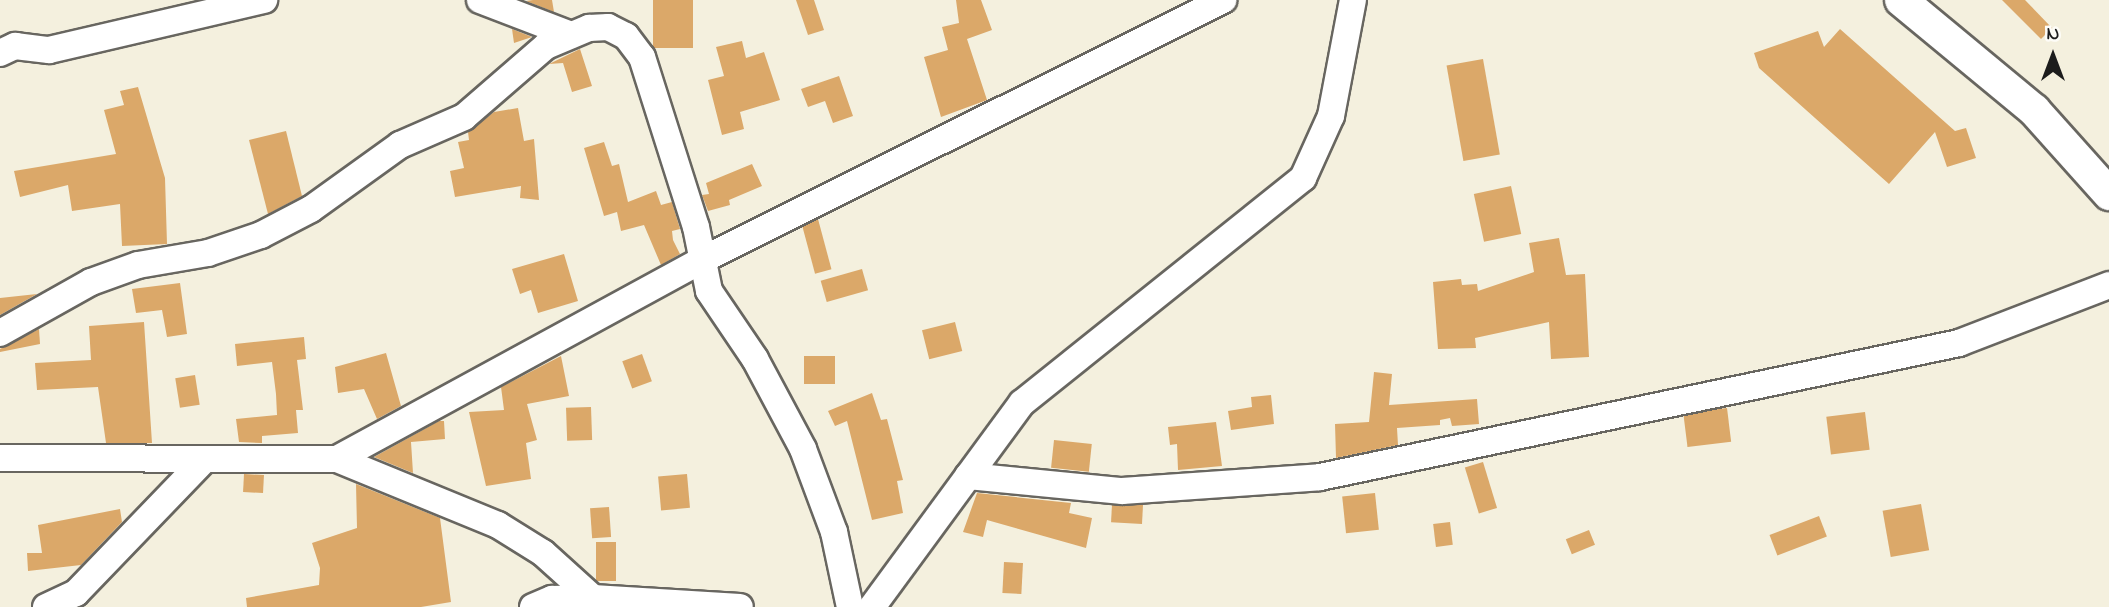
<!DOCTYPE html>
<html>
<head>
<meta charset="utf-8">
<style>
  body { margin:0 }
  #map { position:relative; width:2109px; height:607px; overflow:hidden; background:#f4f0de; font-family:"Indie Flower",sans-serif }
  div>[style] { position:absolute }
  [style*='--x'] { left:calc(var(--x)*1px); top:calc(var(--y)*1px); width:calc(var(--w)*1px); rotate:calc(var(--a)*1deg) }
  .building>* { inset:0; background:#dba869; transform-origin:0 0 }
  .roads { filter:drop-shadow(2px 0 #686660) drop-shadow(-2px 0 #686660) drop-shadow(0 2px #686660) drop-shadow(0 -2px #686660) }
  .minor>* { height:26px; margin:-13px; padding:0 13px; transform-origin:13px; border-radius:13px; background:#fff }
  .tertiary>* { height:32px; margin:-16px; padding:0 16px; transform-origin:16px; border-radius:16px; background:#fff }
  span { translate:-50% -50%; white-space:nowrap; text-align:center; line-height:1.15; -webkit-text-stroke:5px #fdfcf7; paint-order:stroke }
  .north { position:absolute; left:2018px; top:21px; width:70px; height:70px; -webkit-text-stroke:5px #fdfcf7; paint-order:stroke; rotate:0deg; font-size:19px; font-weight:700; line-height:28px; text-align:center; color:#1c1c1c }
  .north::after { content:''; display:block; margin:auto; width:24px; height:32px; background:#1c1c1c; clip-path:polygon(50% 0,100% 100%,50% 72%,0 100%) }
</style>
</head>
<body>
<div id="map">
  <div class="building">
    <div style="clip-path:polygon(533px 0,552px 0,554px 12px,526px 1px)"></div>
    <div style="left:653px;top:0;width:40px;height:48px"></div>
    <div style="clip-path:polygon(796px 0,814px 0,824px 30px,808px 35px)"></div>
    <div style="clip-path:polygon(956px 0,981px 0,992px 30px,967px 39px,987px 100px,941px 117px,924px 57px,948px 50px,942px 27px,959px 23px)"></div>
    <div style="clip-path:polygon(2002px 0,2025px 0,2052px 28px,2041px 39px)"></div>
    <div style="clip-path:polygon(512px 29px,532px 37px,514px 43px)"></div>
    <div style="clip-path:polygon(1840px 29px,1955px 131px,1966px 128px,1976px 158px,1947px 167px,1935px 132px,1889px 184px,1759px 68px,1754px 53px,1818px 31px,1824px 47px)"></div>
    <div style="clip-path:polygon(742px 41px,746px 58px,764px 52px,780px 100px,740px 112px,744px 129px,722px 135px,708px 80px,724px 76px,716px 47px)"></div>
    <div style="clip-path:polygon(580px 49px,592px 86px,572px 92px,563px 63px,549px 64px)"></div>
    <div style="left:1483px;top:59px;width:97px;height:37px;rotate:80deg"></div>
    <div style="clip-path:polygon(839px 76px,853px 116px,833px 123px,825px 101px,808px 107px,801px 89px)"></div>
    <div style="clip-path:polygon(138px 87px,165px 178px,167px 244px,122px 246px,120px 204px,72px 211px,68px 185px,20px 197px,14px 171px,116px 154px,104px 110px,124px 105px,120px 91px)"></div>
    <div style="clip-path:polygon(518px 108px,524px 141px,534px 139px,539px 200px,520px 198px,521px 186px,455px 197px,450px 171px,464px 168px,458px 142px,469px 140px,468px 132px,494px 112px)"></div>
    <div style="clip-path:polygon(286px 131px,302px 196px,268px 214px,249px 140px)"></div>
    <div style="clip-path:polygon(604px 142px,612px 166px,619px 164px,628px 202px,656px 191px,661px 205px,672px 202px,680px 229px,672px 231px,673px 240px,680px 254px,661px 265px,644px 225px,621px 231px,617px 212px,604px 216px,584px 148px)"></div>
    <div style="clip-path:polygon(752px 164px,762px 186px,729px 200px,730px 205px,708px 211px,702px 195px,709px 194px,706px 183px)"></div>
    <div style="left:1511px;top:186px;width:49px;height:38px;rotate:78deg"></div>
    <div style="left:818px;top:219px;width:52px;height:17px;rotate:75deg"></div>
    <div style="clip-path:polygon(1559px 238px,1566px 275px,1585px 274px,1589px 357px,1551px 359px,1549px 322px,1475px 338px,1476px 348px,1438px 349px,1433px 282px,1461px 279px,1462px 285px,1477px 284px,1478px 291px,1534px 272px,1529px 243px)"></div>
    <div style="clip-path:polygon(564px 254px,578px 301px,538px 313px,531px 290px,520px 294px,512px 269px)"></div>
    <div style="left:862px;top:269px;width:22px;height:43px;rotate:74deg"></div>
    <div style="clip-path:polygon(180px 283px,187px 334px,167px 337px,162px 310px,136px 313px,132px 289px)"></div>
    <div style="clip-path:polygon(37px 294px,0 315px,0 298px)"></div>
    <div style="clip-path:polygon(144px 322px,152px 443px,106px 443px,98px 387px,37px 390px,35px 363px,91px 360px,89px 326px)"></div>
    <div style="left:955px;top:322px;width:30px;height:34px;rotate:76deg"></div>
    <div style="clip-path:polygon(39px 329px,40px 344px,0 352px,0 349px)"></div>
    <div style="clip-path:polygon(304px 337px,306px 359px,297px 360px,303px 410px,296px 410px,298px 433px,262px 436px,262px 443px,239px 442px,236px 419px,277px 415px,276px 394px,272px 362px,237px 366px,235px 344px)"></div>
    <div style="clip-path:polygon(386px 353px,401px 406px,377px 419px,364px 389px,338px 393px,335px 367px)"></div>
    <div style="left:642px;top:354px;width:29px;height:21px;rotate:70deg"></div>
    <div style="clip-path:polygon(561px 356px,569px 396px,527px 404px,537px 440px,526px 443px,531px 479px,486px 486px,469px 412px,504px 410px,501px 387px)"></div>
    <div style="left:804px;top:356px;width:31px;height:28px"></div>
    <div style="clip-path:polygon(1374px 372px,1392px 374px,1389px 405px,1477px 399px,1479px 424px,1452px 426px,1450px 418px,1440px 420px,1440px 425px,1397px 428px,1398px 445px,1336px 458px,1335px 424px,1369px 422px)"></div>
    <div style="left:195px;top:375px;width:30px;height:20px;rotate:81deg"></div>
    <div style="clip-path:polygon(872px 393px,881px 420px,887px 419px,903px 480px,897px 481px,903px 513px,872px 520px,847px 421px,835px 426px,828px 411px)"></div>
    <div style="clip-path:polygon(1271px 395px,1274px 424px,1231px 430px,1228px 411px,1252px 407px,1251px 397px)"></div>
    <div style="left:591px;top:407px;width:33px;height:25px;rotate:88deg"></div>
    <div style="left:1727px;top:408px;width:34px;height:44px;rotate:83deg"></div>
    <div style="left:1865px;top:412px;width:38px;height:39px;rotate:83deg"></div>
    <div style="clip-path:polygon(439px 421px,444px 421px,445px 439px,411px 442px,413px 473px,374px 457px)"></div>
    <div style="clip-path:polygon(1216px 422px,1222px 466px,1178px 470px,1177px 444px,1170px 445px,1168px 427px)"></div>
    <div style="left:1054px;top:440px;width:38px;height:28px;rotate:6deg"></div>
    <div style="left:1483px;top:462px;width:48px;height:19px;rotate:73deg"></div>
    <div style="left:244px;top:474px;width:20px;height:18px;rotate:3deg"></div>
    <div style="left:687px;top:474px;width:34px;height:29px;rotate:85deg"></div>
    <div style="clip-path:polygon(356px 484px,440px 518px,451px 602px,421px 607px,247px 607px,246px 598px,319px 585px,320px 568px,312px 543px,357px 528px)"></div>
    <div style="clip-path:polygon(977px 493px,1071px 503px,1069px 513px,1092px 518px,1086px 548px,987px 520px,983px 537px,963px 532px)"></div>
    <div style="left:1375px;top:493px;width:37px;height:33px;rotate:84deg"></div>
    <div style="left:1921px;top:504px;width:47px;height:39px;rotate:80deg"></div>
    <div style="left:1143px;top:505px;width:19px;height:31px;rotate:93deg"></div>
    <div style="left:609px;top:507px;width:30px;height:19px;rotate:86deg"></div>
    <div style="clip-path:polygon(120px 509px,122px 522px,81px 565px,28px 571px,27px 553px,42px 553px,38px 525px)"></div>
    <div style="left:1819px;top:516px;width:22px;height:53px;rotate:69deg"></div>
    <div style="left:1450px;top:522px;width:23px;height:17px;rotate:83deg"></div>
    <div style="left:1589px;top:530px;width:16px;height:25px;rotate:68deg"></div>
    <div style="left:596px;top:542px;width:20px;height:39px"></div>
    <div style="left:1004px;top:562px;width:19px;height:31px;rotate:3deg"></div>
  </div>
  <div class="roads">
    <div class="minor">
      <div style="--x:480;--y:0;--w:97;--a:21"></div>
      <div style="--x:0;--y:53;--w:17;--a:-25"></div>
      <div style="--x:15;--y:46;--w:34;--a:7"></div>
      <div style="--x:49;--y:50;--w:221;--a:-13.1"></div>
      <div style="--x:0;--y:333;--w:104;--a:-29.3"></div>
      <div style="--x:91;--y:282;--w:50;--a:-19.9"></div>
      <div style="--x:138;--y:265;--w:71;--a:-9.7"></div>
      <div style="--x:208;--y:253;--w:56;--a:-18.8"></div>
      <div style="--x:261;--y:235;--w:56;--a:-27.5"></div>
      <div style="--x:311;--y:209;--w:110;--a:-35.7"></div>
      <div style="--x:400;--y:145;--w:70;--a:-23.6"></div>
      <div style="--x:464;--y:117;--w:108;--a:-40.9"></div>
      <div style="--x:546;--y:46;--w:47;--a:-22.7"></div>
      <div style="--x:589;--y:28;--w:19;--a:-3"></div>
      <div style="--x:608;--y:27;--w:20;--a:27"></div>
      <div style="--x:626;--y:36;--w:26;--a:53"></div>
      <div style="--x:642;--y:57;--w:178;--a:72.4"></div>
      <div style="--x:696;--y:227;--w:65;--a:78.5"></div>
      <div style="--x:709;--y:291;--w:82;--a:55.9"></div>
      <div style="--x:755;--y:359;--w:102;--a:61.9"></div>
      <div style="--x:803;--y:449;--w:89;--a:69.5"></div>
      <div style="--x:834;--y:532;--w:77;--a:78"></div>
      <div style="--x:0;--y:458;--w:337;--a:0.2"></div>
      <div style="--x:337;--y:459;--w:174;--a:22.3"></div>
      <div style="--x:498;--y:525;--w:53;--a:31.9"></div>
      <div style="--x:543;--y:553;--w:67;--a:42"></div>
      <div style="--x:337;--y:459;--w:413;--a:-28.6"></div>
      <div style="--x:700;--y:261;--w:585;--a:-26.52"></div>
      <div style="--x:968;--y:476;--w:155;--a:5.6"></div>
      <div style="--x:1122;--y:491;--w:198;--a:-4"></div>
      <div style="--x:1320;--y:477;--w:653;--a:-11.84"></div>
      <div style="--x:1959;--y:343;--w:161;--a:-21.1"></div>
      <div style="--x:46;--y:607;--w:33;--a:-25"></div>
      <div style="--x:76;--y:593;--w:185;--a:-46.1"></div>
      <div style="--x:533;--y:607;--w:21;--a:-23"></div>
      <div style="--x:552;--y:599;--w:41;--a:-1.4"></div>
      <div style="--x:593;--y:598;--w:147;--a:3.5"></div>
      <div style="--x:872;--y:607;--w:253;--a:-53.7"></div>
      <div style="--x:1022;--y:403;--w:360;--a:-38.7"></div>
      <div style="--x:1303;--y:178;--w:68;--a:-65.7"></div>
      <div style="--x:1331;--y:116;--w:118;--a:-79.3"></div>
    </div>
    <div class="tertiary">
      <div style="--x:1901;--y:0;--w:173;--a:39.6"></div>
      <div style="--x:2034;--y:110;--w:113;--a:48.2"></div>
    </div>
  </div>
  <div class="north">N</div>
</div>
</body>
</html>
